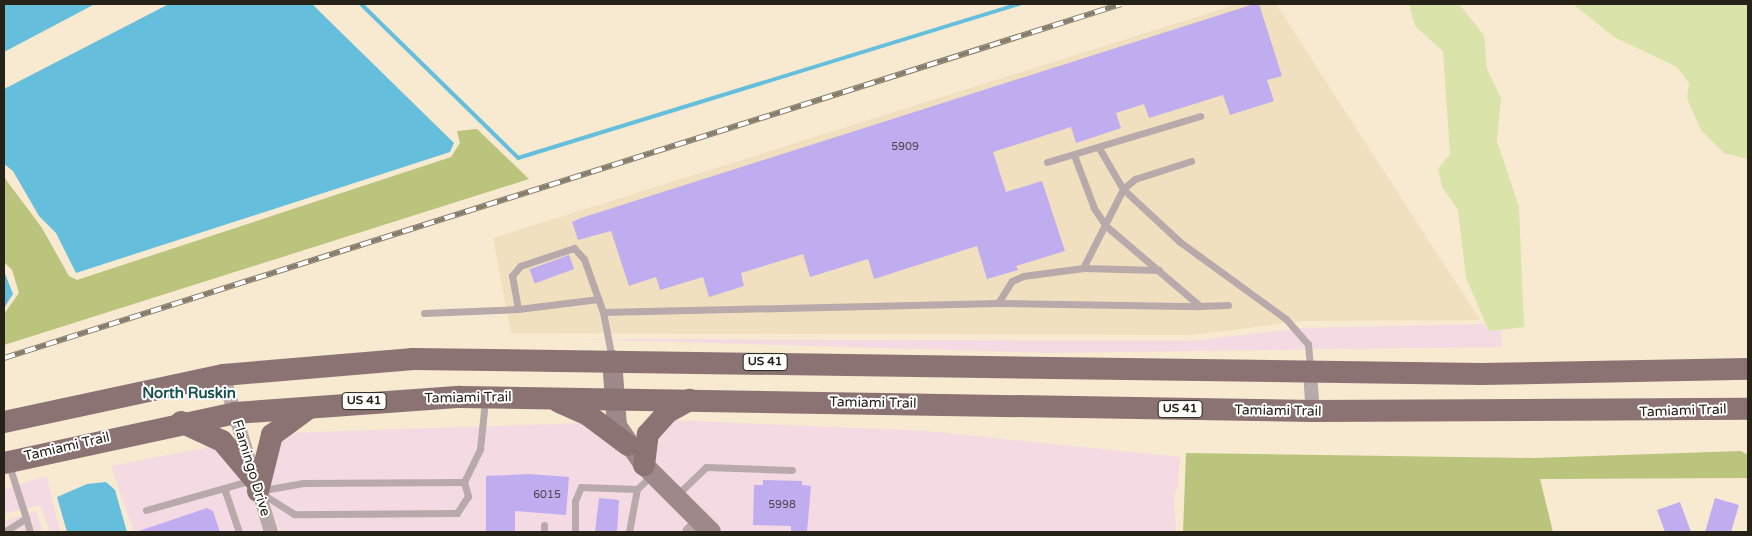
<!DOCTYPE html>
<html>
<head>
<meta charset="utf-8">
<style>
  body { margin:0 }
  #map { position:relative; width:1752px; height:536px; overflow:hidden; background:#f7ead0; font-family:"Varela Round",sans-serif }
  div>[style] { position:absolute }
  [style*='--x'] { left:calc(var(--x)*1px); top:calc(var(--y)*1px); width:calc(var(--w)*1px); rotate:calc(var(--a)*1deg) }
  .commercial>* { inset:0; background:#f4dae2 }
  .built>* { inset:0; background:#f1e0bf }
  .green>* { inset:0; background:#dae3a9 }
  .forest>* { inset:0; background:#bac47c }
  .water>* { inset:0; background:#66bedd }
  .stream>* { height:4px; margin:-2px; padding:0 2px; transform-origin:2px; border-radius:2px; background:#66bedd }
  .building>* { inset:0; background:#c0adf0; transform-origin:0 0 }
  .lane>* { height:7px; margin:-3.5px; padding:0 3.5px; transform-origin:3.5px; border-radius:3.5px; background:#b8a9aa }
  .street>* { height:14px; margin:-7px; padding:0 7px; transform-origin:7px; border-radius:7px; background:#b8a9aa }
  .secondary>* { height:20px; margin:-10px; padding:0 10px; transform-origin:10px; border-radius:10px; background:#9e898a }
  .primary>* { height:22px; margin:-11px; padding:0 11px; transform-origin:11px; border-radius:11px; background:#8b7273 }
  .rail>* { height:5.5px; margin-top:-2.75px; transform-origin:0; background:repeating-linear-gradient(90deg,#fff 0 11px,#867d6c 0 22px); box-sizing:border-box; border-block:1px solid #867d6c }
  span { translate:-50% -50%; white-space:nowrap; text-align:center; line-height:1.15; -webkit-text-stroke:4px #fff; paint-order:stroke }
  .number-label { font-size:11px; color:#4d454e }
  .number-label span { -webkit-text-stroke-width:0 }
  .shield-label span { padding:1px 4px; background:#fff; border:1px solid; border-radius:4px; -webkit-text-stroke-width:0 }
  .shield-label { font-size:12px; color:#272218; font-weight:700 }
  .street-label { font-size:14px; color:#272218 }
  .neighbourhood-label { font-size:15px; color:#16514b; font-weight:700 }
  .frame { position:absolute; inset:0; border:5px solid #272218; pointer-events:none }
</style>
</head>
<body>
<div id="map">
  <div class="commercial">
    <div style="clip-path:polygon(1484px 324px,1489px 331px,1501px 329px,1502px 347px,1050px 353px,575px 339px,1191px 341px,1302px 328px)"></div>
    <div style="clip-path:polygon(669px 420px,926px 431px,1180px 457px,1178px 487px,1174px 495px,1176px 532px,723px 532px,651px 461px,652px 446px)"></div>
    <div style="clip-path:polygon(585px 423px,622px 450px,690px 522px,679px 532px,279px 532px,266px 490px,284px 433px)"></div>
    <div style="clip-path:polygon(215px 446px,248px 484px,263px 532px,134px 532px,111px 466px)"></div>
    <div style="clip-path:polygon(47px 476px,60px 532px,50px 532px,40px 505px,4px 514px,4px 489px)"></div>
    <div style="clip-path:polygon(36px 511px,43px 532px,4px 532px,4px 521px)"></div>
  </div>
  <div class="built">
    <div style="clip-path:polygon(1238px 4px,1276px 4px,1480px 320px,1302px 321px,1192px 335px,511px 333px,493px 238px)"></div>
  </div>
  <div class="green">
    <div style="clip-path:polygon(1409px 4px,1459px 4px,1484px 35px,1487px 69px,1501px 98px,1497px 141px,1519px 207px,1524px 327px,1489px 331px,1466px 278px,1458px 210px,1442px 187px,1438px 169px,1450px 154px,1443px 51px,1415px 26px)"></div>
    <div style="clip-path:polygon(1573px 4px,1748px 4px,1748px 159px,1724px 153px,1701px 130px,1687px 98px,1689px 83px,1677px 67px,1614px 37px)"></div>
  </div>
  <div class="forest">
    <div style="clip-path:polygon(477px 129px,529px 179px,4px 345px,4px 314px,19px 293px,12px 270px,4px 262px,4px 177px,42px 228px,69px 276px,77px 280px,451px 157px,460px 143px,457px 131px)"></div>
    <div style="clip-path:polygon(1741px 451px,1748px 455px,1748px 478px,1540px 479px,1553px 532px,1183px 532px,1186px 453px,1534px 458px)"></div>
  </div>
  <div class="water">
    <div style="clip-path:polygon(4px 4px,95px 4px,4px 52px)"></div>
    <div style="clip-path:polygon(169px 4px,312px 4px,454px 143px,450px 152px,76px 273px,56px 233px,39px 216px,13px 171px,4px 164px,4px 89px)"></div>
    <div style="clip-path:polygon(4px 271px,13px 294px,4px 308px)"></div>
    <div style="clip-path:polygon(106px 482px,115px 490px,127px 532px,67px 532px,57px 497px,87px 484px)"></div>
  </div>
  <div class="stream">
    <div style="--x:361;--y:4;--w:220;--a:44.4"></div>
    <div style="--x:518;--y:158;--w:524;--a:-17.09"></div>
  </div>
  <div class="building">
    <div style="clip-path:polygon(1254px 4px,1259px 4px,1282px 76px,1267px 80px,1274px 101px,1230px 115px,1223px 95px,1149px 118px,1144px 104px,1116px 113px,1121px 128px,1076px 143px,1071px 127px,993px 152px,1006px 192px,1042px 181px,1065px 251px,1016px 266px,1018px 270px,987px 279px,977px 246px,874px 279px,868px 259px,810px 277px,803px 254px,741px 273px,744px 286px,709px 297px,703px 277px,660px 290px,656px 277px,629px 286px,611px 231px,578px 240px,572px 222px,581px 218px)"></div>
    <div style="left:569px;top:255px;width:15px;height:42px;rotate:70deg"></div>
    <div style="clip-path:polygon(529px 474px,569px 477px,566px 515px,515px 511px,515px 532px,486px 532px,486px 476px)"></div>
    <div style="clip-path:polygon(763px 480px,802px 481px,802px 485px,811px 486px,807px 532px,791px 532px,791px 526px,753px 525px,754px 485px,763px 485px)"></div>
    <div style="clip-path:polygon(599px 498px,619px 500px,617px 532px,595px 532px)"></div>
    <div style="clip-path:polygon(1715px 498px,1739px 505px,1731px 532px,1705px 532px)"></div>
    <div style="clip-path:polygon(1680px 502px,1691px 532px,1665px 532px,1657px 510px)"></div>
    <div style="clip-path:polygon(207px 508px,213px 511px,220px 532px,136px 532px)"></div>
  </div>
  <div class="lane">
    <div style="--x:1099;--y:148;--w:48;--a:59.7"></div>
    <div style="--x:1123;--y:189;--w:78;--a:42.9"></div>
    <div style="--x:1180;--y:242;--w:131;--a:36"></div>
    <div style="--x:1286;--y:319;--w:33;--a:49"></div>
    <div style="--x:1308;--y:344;--w:25;--a:85"></div>
    <div style="--x:1047;--y:162;--w:160;--a:-16.7"></div>
    <div style="--x:1083;--y:268;--w:76;--a:1.5"></div>
    <div style="--x:998;--y:303;--w:26;--a:-58"></div>
    <div style="--x:1012;--y:281;--w:12;--a:-24"></div>
    <div style="--x:1023;--y:276;--w:61;--a:-7.6"></div>
    <div style="--x:1083;--y:268;--w:89;--a:-63.1"></div>
    <div style="--x:1123;--y:189;--w:16;--a:-40"></div>
    <div style="--x:1135;--y:179;--w:59;--a:-17.8"></div>
    <div style="--x:1200;--y:306;--w:28;--a:-2"></div>
    <div style="--x:518;--y:309;--w:34;--a:-100"></div>
    <div style="--x:512;--y:276;--w:13;--a:-51"></div>
    <div style="--x:520;--y:266;--w:57;--a:-18.4"></div>
    <div style="--x:574;--y:248;--w:15;--a:48"></div>
    <div style="--x:584;--y:259;--w:56;--a:70.3"></div>
    <div style="--x:424;--y:313;--w:94;--a:-2.4"></div>
    <div style="--x:518;--y:309;--w:81;--a:-7.1"></div>
    <div style="--x:612;--y:359;--w:48;--a:-100.8"></div>
    <div style="--x:603;--y:312;--w:395;--a:-1.3"></div>
    <div style="--x:998;--y:303;--w:202;--a:0.9"></div>
    <div style="--x:1200;--y:306;--w:123;--a:-139.6"></div>
    <div style="--x:1106;--y:226;--w:22;--a:-124"></div>
    <div style="--x:1094;--y:208;--w:57;--a:-110.7"></div>
    <div style="--x:464;--y:482;--w:15;--a:74"></div>
    <div style="--x:468;--y:496;--w:20;--a:123"></div>
    <div style="--x:457;--y:513;--w:163;--a:179.6"></div>
    <div style="--x:294;--y:514;--w:43;--a:-147.4"></div>
    <div style="--x:258;--y:491;--w:46;--a:-10.1"></div>
    <div style="--x:303;--y:483;--w:161;--a:-0.4"></div>
    <div style="--x:464;--y:482;--w:37;--a:-64"></div>
    <div style="--x:480;--y:449;--w:48;--a:-84.1"></div>
    <div style="--x:224;--y:488;--w:46;--a:71.2"></div>
    <div style="--x:677;--y:495;--w:40;--a:-44"></div>
    <div style="--x:706;--y:467;--w:86;--a:2"></div>
    <div style="--x:146;--y:510;--w:110;--a:-15.8"></div>
    <div style="--x:26;--y:518;--w:15;--a:74"></div>
    <div style="--x:4;--y:532;--w:26;--a:-32"></div>
    <div style="--x:26;--y:518;--w:56;--a:-107.8"></div>
    <div style="--x:544;--y:532;--w:7;--a:-90"></div>
    <div style="--x:575;--y:532;--w:31;--a:-90"></div>
    <div style="--x:575;--y:501;--w:15;--a:-67"></div>
    <div style="--x:581;--y:487;--w:56;--a:2"></div>
    <div style="--x:629;--y:532;--w:44;--a:-79.5"></div>
    <div style="--x:637;--y:489;--w:19;--a:-43"></div>
  </div>
  <div class="street">
    <div style="--x:1310;--y:372;--w:39;--a:86"></div>
    <div style="--x:223;--y:375;--w:164;--a:73"></div>
    <div style="--x:689;--y:532;--w:16;--a:-45"></div>
  </div>
  <div class="secondary">
    <div style="--x:612;--y:360;--w:66;--a:85.7"></div>
    <div style="--x:617;--y:426;--w:47;--a:55.3"></div>
    <div style="--x:644;--y:465;--w:95;--a:45"></div>
  </div>
  <div class="primary">
    <div style="--x:559;--y:402;--w:32;--a:24"></div>
    <div style="--x:588;--y:415;--w:50;--a:36.9"></div>
    <div style="--x:4;--y:422;--w:224;--a:-12.1"></div>
    <div style="--x:223;--y:375;--w:191;--a:-4.8"></div>
    <div style="--x:413;--y:359;--w:1068;--a:0.8"></div>
    <div style="--x:1481;--y:374;--w:267;--a:-1.1"></div>
    <div style="--x:181;--y:422;--w:45;--a:24.9"></div>
    <div style="--x:222;--y:441;--w:51;--a:49.8"></div>
    <div style="--x:4;--y:463;--w:236;--a:-12.2"></div>
    <div style="--x:235;--y:413;--w:226;--a:-4.1"></div>
    <div style="--x:460;--y:397;--w:853;--a:0.94"></div>
    <div style="--x:1313;--y:411;--w:435;--a:-0.3"></div>
    <div style="--x:644;--y:465;--w:31;--a:-83"></div>
    <div style="--x:648;--y:434;--w:30;--a:-48"></div>
    <div style="--x:668;--y:412;--w:25;--a:-29"></div>
    <div style="--x:258;--y:491;--w:58;--a:-76"></div>
    <div style="--x:272;--y:435;--w:46;--a:-36.1"></div>
  </div>
  <div class="rail">
    <div style="--x:4;--y:358;--w:1172;--a:-17.58"></div>
  </div>
  <div class="number-label">
    <span style="left:905px;top:147px">5909</span>
    <span style="left:547px;top:495px">6015</span>
    <span style="left:782px;top:505px">5998</span>
  </div>
  <div class="shield-label">
    <span style="left:765px;top:362px">US 41</span>
    <span style="left:364px;top:401px">US 41</span>
    <span style="left:1180px;top:409px">US 41</span>
  </div>
  <div class="street-label">
    <span style="left:468px;top:398px;rotate:-1deg">Tamiami Trail</span>
    <span style="left:873px;top:403px;rotate:1deg">Tamiami Trail</span>
    <span style="left:1278px;top:411px;rotate:1deg">Tamiami Trail</span>
    <span style="left:1683px;top:411px;rotate:-2deg">Tamiami Trail</span>
    <span style="left:67px;top:447px;rotate:-13deg">Tamiami Trail</span>
    <span style="left:251px;top:468px;rotate:73deg">Flamingo Drive</span>
  </div>
  <div class="neighbourhood-label">
    <span style="left:189px;top:394px">North Ruskin</span>
  </div>
  <div class="frame"></div>
</div>
</body>
</html>
